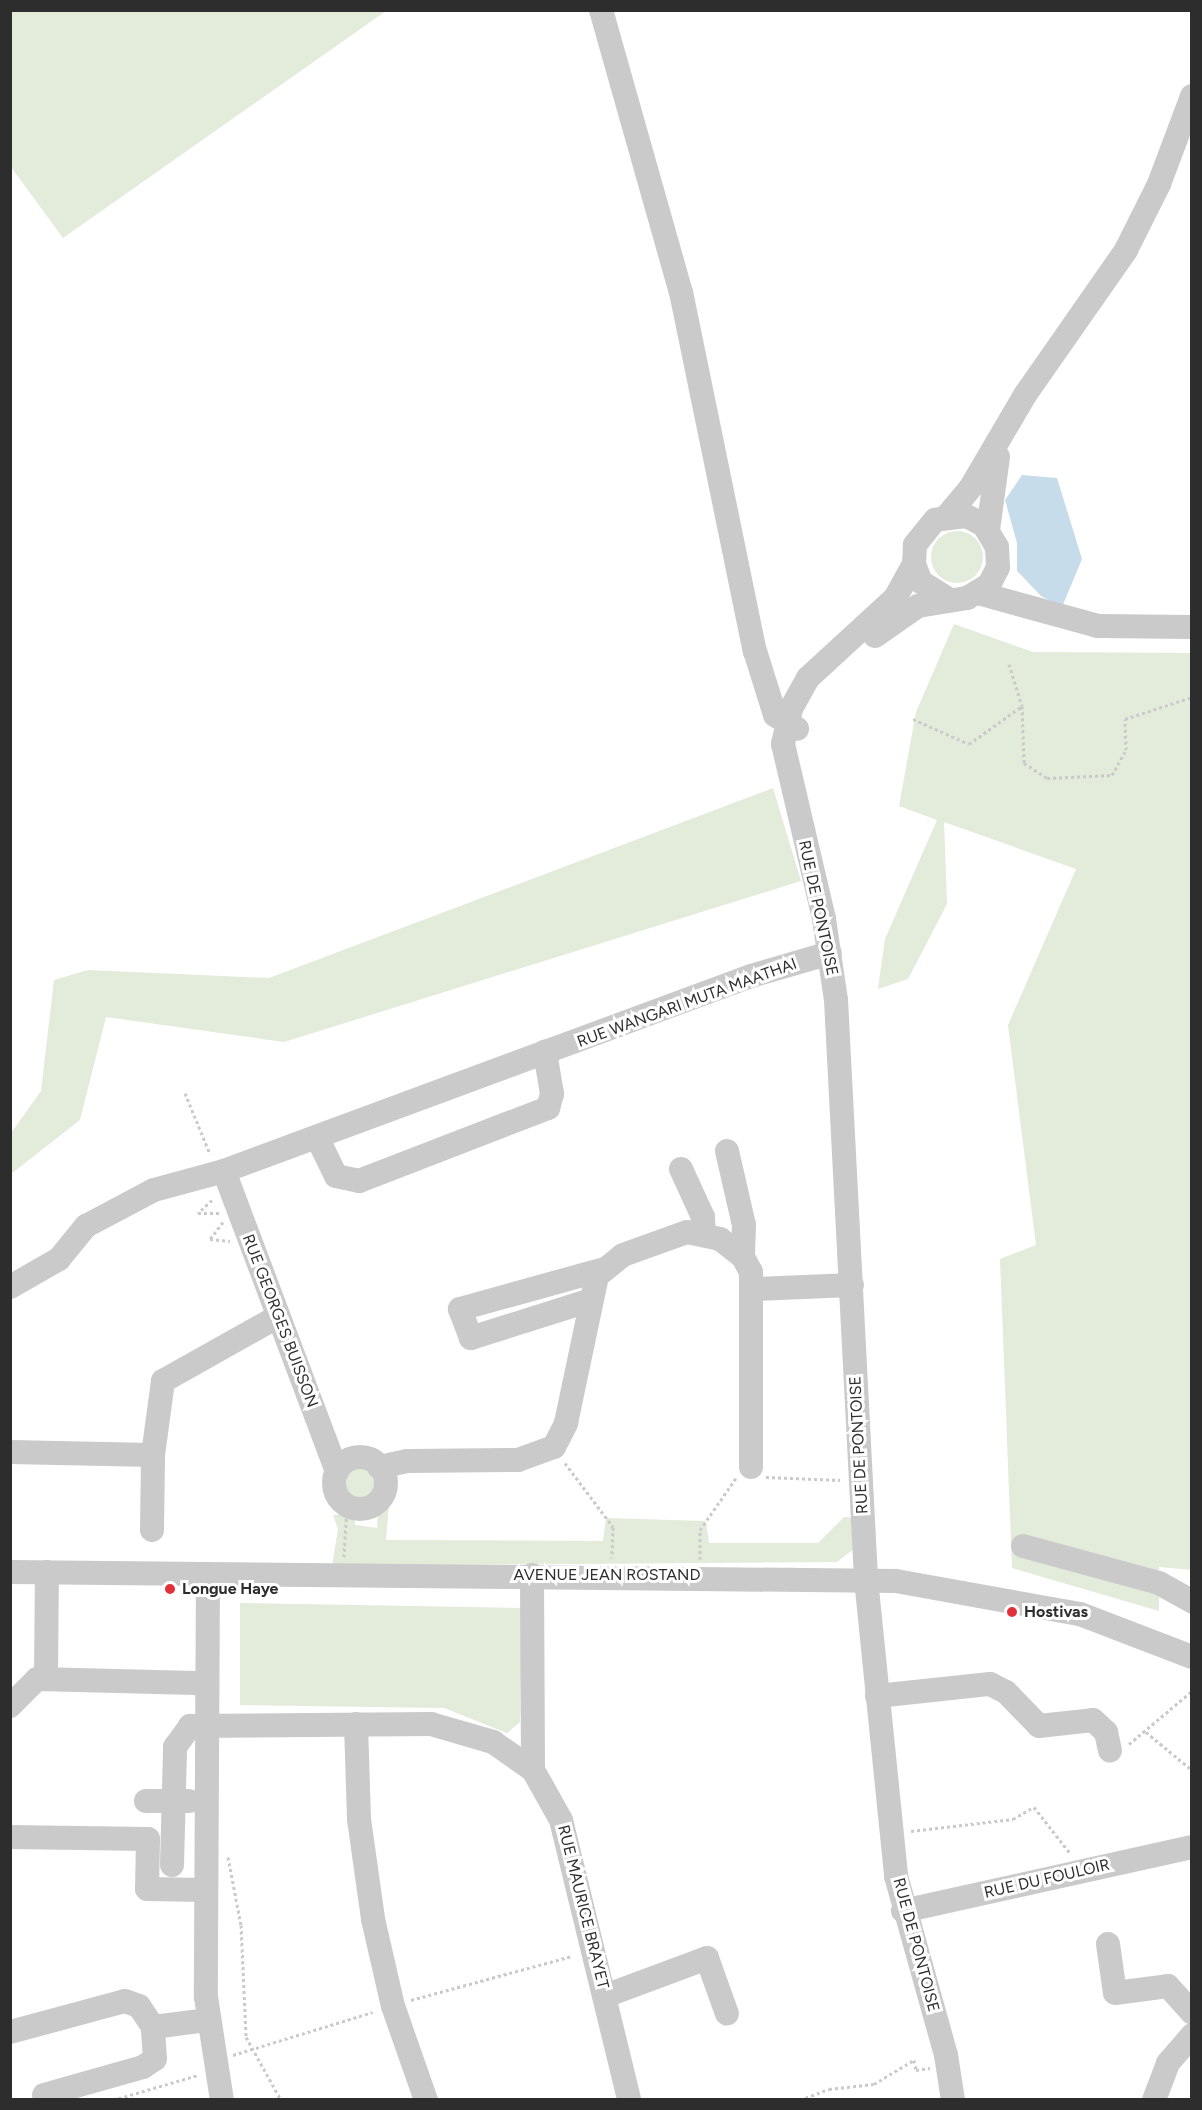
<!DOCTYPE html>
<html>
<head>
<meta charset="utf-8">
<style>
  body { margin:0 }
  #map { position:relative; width:1202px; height:2110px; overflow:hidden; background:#fff; font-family:Figtree,sans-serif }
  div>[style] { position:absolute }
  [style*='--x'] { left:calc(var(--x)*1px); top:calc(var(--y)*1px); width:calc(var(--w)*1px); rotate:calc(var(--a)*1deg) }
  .green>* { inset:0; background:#e3ebdb }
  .round { border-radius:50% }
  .water>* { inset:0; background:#c7dceb }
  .path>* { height:3px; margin-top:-1.5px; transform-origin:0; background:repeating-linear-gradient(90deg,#cacaca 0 3px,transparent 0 6px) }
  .minor>* { height:24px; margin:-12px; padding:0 12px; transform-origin:12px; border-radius:12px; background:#cacaca }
  .minor>.ring { margin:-12px; padding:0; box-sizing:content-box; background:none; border:24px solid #cacaca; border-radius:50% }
  .dots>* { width:16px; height:16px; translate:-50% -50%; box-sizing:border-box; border:3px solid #fff; border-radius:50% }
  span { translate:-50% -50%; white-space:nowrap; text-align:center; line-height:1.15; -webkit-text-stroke:6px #fff; paint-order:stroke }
  .street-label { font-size:16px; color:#2d2d2d }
  .poi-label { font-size:16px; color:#2d2d2d; font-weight:700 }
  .left { translate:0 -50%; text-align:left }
  .frame { position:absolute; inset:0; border:12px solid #2d2d2d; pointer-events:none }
</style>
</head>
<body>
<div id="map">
  <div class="green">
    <div style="clip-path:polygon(10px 11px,11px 10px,386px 11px,63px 238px,11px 167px)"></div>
    <div class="round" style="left:931px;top:531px;width:52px;height:52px"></div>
    <div style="clip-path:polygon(954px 624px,1033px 652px,1191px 653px,1192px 1570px,1159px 1567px,1159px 1611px,1012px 1568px,1000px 1259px,1036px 1245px,1008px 1025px,1076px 869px,944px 822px,947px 904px,908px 979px,878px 989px,885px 939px,937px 820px,899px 806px,916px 712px)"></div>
    <div style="clip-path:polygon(773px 788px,801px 881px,284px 1042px,106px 1017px,80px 1120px,11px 1174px,11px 1133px,41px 1091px,54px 980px,88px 970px,269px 978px)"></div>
    <div class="round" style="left:345px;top:1466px;width:34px;height:34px"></div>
    <div style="clip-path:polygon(389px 1504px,386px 1540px,603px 1541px,606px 1518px,706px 1521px,709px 1543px,818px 1543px,844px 1517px,853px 1518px,855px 1548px,837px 1562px,332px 1566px,338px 1529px,333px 1515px,355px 1514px,355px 1525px,377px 1528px,378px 1510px)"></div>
    <div style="clip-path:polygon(240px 1603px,522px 1608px,520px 1722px,507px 1733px,444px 1708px,240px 1705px)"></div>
  </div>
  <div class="water">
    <div style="clip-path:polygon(1022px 475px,1057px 478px,1082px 559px,1062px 607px,1041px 596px,1017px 571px,1017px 543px,1005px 500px)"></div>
  </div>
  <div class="path">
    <div style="--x:1009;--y:664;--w:44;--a:72.8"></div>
    <div style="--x:1022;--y:706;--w:57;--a:88"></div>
    <div style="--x:1024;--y:763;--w:27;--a:33"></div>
    <div style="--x:1047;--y:778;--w:65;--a:-2.6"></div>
    <div style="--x:1112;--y:775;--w:29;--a:-61"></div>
    <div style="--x:1126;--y:750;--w:31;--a:-92"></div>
    <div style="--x:1125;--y:719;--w:71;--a:-18.2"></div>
    <div style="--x:913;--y:719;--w:61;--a:24.1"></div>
    <div style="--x:969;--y:744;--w:65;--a:-35.6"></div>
    <div style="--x:185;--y:1093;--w:66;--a:67.7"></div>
    <div style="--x:212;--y:1200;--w:19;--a:137"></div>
    <div style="--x:198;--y:1213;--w:22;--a:0"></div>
    <div style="--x:223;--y:1222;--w:21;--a:127"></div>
    <div style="--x:210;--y:1239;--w:20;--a:6"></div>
    <div style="--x:565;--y:1463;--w:80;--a:53.1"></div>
    <div style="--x:613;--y:1527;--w:31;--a:92"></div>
    <div style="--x:766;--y:1477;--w:74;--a:2.3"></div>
    <div style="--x:344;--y:1557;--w:52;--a:-86.7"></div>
    <div style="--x:700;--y:1559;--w:29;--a:-90"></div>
    <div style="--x:700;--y:1530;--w:63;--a:-55.3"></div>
    <div style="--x:1146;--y:1732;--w:60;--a:39.6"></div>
    <div style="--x:1129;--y:1744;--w:82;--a:-40.1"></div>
    <div style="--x:911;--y:1831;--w:103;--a:-6.7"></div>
    <div style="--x:1013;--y:1819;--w:24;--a:-30"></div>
    <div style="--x:1034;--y:1807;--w:58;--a:52"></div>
    <div style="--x:228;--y:1857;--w:69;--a:79.2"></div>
    <div style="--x:241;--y:1925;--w:112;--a:87.4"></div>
    <div style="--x:246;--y:2037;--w:72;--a:60.9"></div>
    <div style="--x:411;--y:2000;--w:167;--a:-15.3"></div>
    <div style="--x:233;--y:2055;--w:146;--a:-17.1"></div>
    <div style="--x:113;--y:2100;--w:89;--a:-16.4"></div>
    <div style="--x:800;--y:2100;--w:31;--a:-21"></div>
    <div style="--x:829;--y:2089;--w:45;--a:-6.3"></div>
    <div style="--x:874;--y:2084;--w:47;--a:-31"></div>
    <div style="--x:914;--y:2060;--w:10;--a:79"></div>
    <div style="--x:916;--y:2070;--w:14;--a:-8"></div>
  </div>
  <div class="minor">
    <div style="--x:601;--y:10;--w:293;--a:74.2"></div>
    <div style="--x:681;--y:292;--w:367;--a:78.4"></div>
    <div style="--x:755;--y:651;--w:67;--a:72.6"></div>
    <div style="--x:775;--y:715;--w:26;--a:32"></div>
    <div style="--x:947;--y:516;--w:38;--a:-50"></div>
    <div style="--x:971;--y:487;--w:107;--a:-59.6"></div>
    <div style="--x:1025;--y:395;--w:177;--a:-55.1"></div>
    <div style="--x:1126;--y:250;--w:74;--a:-63.4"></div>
    <div style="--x:1159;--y:184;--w:94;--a:-69.4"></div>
    <div style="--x:988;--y:530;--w:74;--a:-82.2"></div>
    <div style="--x:914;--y:564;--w:39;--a:119"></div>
    <div style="--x:895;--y:598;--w:118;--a:137.4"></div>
    <div style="--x:808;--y:678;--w:35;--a:119"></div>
    <div style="--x:791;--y:709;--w:36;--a:103"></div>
    <div style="--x:783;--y:744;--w:180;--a:76.8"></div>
    <div style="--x:824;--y:919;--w:82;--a:81.6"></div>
    <div style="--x:836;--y:1000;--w:580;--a:87.03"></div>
    <div style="--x:866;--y:1579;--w:299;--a:84.2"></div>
    <div style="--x:896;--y:1876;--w:186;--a:74.4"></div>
    <div style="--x:946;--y:2055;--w:46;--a:81.2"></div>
    <div style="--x:978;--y:593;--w:124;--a:15.4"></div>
    <div style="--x:1098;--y:626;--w:94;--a:0.6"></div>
    <div style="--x:875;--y:636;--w:52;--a:-34.9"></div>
    <div style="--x:918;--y:606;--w:50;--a:-9.3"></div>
    <div style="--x:967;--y:598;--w:26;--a:-31"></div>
    <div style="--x:989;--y:585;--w:20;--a:-63"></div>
    <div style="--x:998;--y:567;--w:20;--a:-93"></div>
    <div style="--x:997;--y:547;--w:26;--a:-121"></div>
    <div style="--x:984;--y:525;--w:20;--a:-153"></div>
    <div style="--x:966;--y:516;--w:31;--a:173"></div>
    <div style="--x:935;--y:520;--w:32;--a:129"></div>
    <div style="--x:915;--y:545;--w:19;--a:93"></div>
    <div style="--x:914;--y:564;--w:19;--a:69"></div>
    <div style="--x:921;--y:582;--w:32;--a:32"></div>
    <div style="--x:317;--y:1137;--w:43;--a:64"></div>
    <div style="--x:336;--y:1176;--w:24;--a:12"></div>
    <div style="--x:359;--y:1181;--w:203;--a:-21.1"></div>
    <div style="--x:548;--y:1108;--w:15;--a:-74"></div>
    <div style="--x:552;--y:1094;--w:43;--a:-99.5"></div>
    <div style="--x:727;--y:1151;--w:76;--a:77.1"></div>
    <div style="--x:744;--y:1225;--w:32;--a:92"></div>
    <div style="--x:681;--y:1169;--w:53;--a:65.4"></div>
    <div style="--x:703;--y:1217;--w:17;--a:87"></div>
    <div style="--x:224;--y:1171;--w:321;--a:69.4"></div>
    <div style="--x:10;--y:1287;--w:56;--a:-29.7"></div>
    <div style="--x:59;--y:1259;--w:43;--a:-50.7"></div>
    <div style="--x:86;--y:1226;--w:77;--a:-27.9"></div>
    <div style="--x:154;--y:1190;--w:73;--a:-15.2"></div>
    <div style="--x:224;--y:1171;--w:562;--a:-20.31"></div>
    <div style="--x:751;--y:976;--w:82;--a:-16.2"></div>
    <div style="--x:753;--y:1289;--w:99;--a:-2.3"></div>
    <div style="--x:588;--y:1301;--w:123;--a:162.5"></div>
    <div style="--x:471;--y:1338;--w:31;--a:-111"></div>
    <div style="--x:460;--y:1309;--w:146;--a:-15.5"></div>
    <div style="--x:10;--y:1452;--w:143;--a:1.2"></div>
    <div class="ring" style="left:334px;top:1457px;width:28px;height:28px"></div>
    <div style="--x:379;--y:1467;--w:29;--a:-12"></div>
    <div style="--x:407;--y:1461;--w:111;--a:-0.5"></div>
    <div style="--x:518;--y:1460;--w:38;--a:-20"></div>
    <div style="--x:554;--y:1447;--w:27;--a:-63"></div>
    <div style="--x:566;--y:1423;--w:150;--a:-78.1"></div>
    <div style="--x:597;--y:1276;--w:33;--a:-39"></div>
    <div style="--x:623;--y:1255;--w:68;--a:-19.8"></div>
    <div style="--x:687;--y:1232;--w:34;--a:12"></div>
    <div style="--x:720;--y:1239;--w:29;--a:38"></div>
    <div style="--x:743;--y:1257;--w:17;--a:62"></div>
    <div style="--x:751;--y:1272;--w:195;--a:90"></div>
    <div style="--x:152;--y:1530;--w:75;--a:-89.2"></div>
    <div style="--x:153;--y:1455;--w:75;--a:-82.3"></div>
    <div style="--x:163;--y:1381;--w:131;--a:-29.3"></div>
    <div style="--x:1023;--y:1546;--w:141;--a:15.2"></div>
    <div style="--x:1159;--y:1583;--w:38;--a:29"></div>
    <div style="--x:10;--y:1572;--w:886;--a:0.58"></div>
    <div style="--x:896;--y:1581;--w:187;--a:10.2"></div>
    <div style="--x:1080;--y:1614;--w:120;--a:21"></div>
    <div style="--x:208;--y:1574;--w:423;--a:90.3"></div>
    <div style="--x:206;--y:1997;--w:104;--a:81.2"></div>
    <div style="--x:532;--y:1575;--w:195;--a:89.7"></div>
    <div style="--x:46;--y:1678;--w:106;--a:-89.5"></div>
    <div style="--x:877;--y:1696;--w:114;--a:-6.1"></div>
    <div style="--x:990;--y:1684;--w:18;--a:27"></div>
    <div style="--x:1006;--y:1692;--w:47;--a:45.9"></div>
    <div style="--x:1039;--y:1726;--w:54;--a:-6.3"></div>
    <div style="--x:1093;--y:1720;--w:18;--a:43"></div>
    <div style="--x:1106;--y:1732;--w:19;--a:78"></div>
    <div style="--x:10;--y:1706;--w:38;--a:-45"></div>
    <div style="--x:37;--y:1679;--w:169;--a:1.4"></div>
    <div style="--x:356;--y:1724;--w:95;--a:88.2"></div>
    <div style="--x:359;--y:1819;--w:101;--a:82"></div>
    <div style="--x:373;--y:1919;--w:89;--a:77.1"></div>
    <div style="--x:393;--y:2006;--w:100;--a:70.7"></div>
    <div style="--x:146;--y:1801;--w:43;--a:0"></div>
    <div style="--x:10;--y:1837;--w:138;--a:0.8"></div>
    <div style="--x:148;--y:1839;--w:50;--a:91.1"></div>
    <div style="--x:147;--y:1889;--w:59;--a:1"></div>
    <div style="--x:172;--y:1865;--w:118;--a:-88.5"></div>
    <div style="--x:175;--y:1747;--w:26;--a:-54"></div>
    <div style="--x:190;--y:1726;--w:241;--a:-0.5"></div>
    <div style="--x:431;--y:1724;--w:65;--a:16.2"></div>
    <div style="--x:493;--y:1742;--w:49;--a:35"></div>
    <div style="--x:533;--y:1770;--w:57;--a:60.8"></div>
    <div style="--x:561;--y:1820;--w:288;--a:76.3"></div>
    <div style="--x:903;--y:1911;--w:296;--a:-12.5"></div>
    <div style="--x:1108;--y:1944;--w:49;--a:81.9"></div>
    <div style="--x:1115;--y:1993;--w:53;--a:-7.5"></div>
    <div style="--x:1168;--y:1986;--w:36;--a:48"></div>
    <div style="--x:605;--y:1996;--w:109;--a:-20.4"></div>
    <div style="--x:707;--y:1958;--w:59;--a:70.3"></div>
    <div style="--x:10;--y:2032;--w:119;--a:-15.1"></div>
    <div style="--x:125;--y:2001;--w:15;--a:20"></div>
    <div style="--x:139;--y:2006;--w:25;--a:56"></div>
    <div style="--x:44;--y:2095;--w:103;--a:-15.8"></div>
    <div style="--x:143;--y:2067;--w:14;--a:-34"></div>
    <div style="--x:155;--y:2059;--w:32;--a:-94"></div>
    <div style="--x:153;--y:2027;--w:54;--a:-7.4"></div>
    <div style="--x:1154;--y:2100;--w:40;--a:-69"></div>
    <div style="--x:1168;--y:2063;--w:37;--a:-49"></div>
  </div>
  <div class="dots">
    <div style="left:170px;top:1589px;background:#e2313b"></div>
    <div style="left:1012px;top:1612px;background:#e2313b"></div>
  </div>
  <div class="street-label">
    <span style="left:818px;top:908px;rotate:78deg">RUE DE PONTOISE</span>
    <span style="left:687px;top:1003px;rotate:-20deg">RUE WANGARI MUTA MAATHAI</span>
    <span style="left:280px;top:1321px;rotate:69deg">RUE GEORGES BUISSON</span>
    <span style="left:859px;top:1445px;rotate:-93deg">RUE DE PONTOISE</span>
    <span style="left:607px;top:1575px">AVENUE JEAN ROSTAND</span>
    <span style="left:1047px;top:1879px;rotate:-13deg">RUE DU FOULOIR</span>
    <span style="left:583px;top:1907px;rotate:76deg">RUE MAURICE BRAYET</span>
    <span style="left:916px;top:1945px;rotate:75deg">RUE DE PONTOISE</span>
  </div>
  <div class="poi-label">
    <span class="left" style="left:182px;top:1589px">Longue Haye</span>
    <span class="left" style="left:1024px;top:1612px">Hostivas</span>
  </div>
  <div class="frame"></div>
</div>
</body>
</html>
